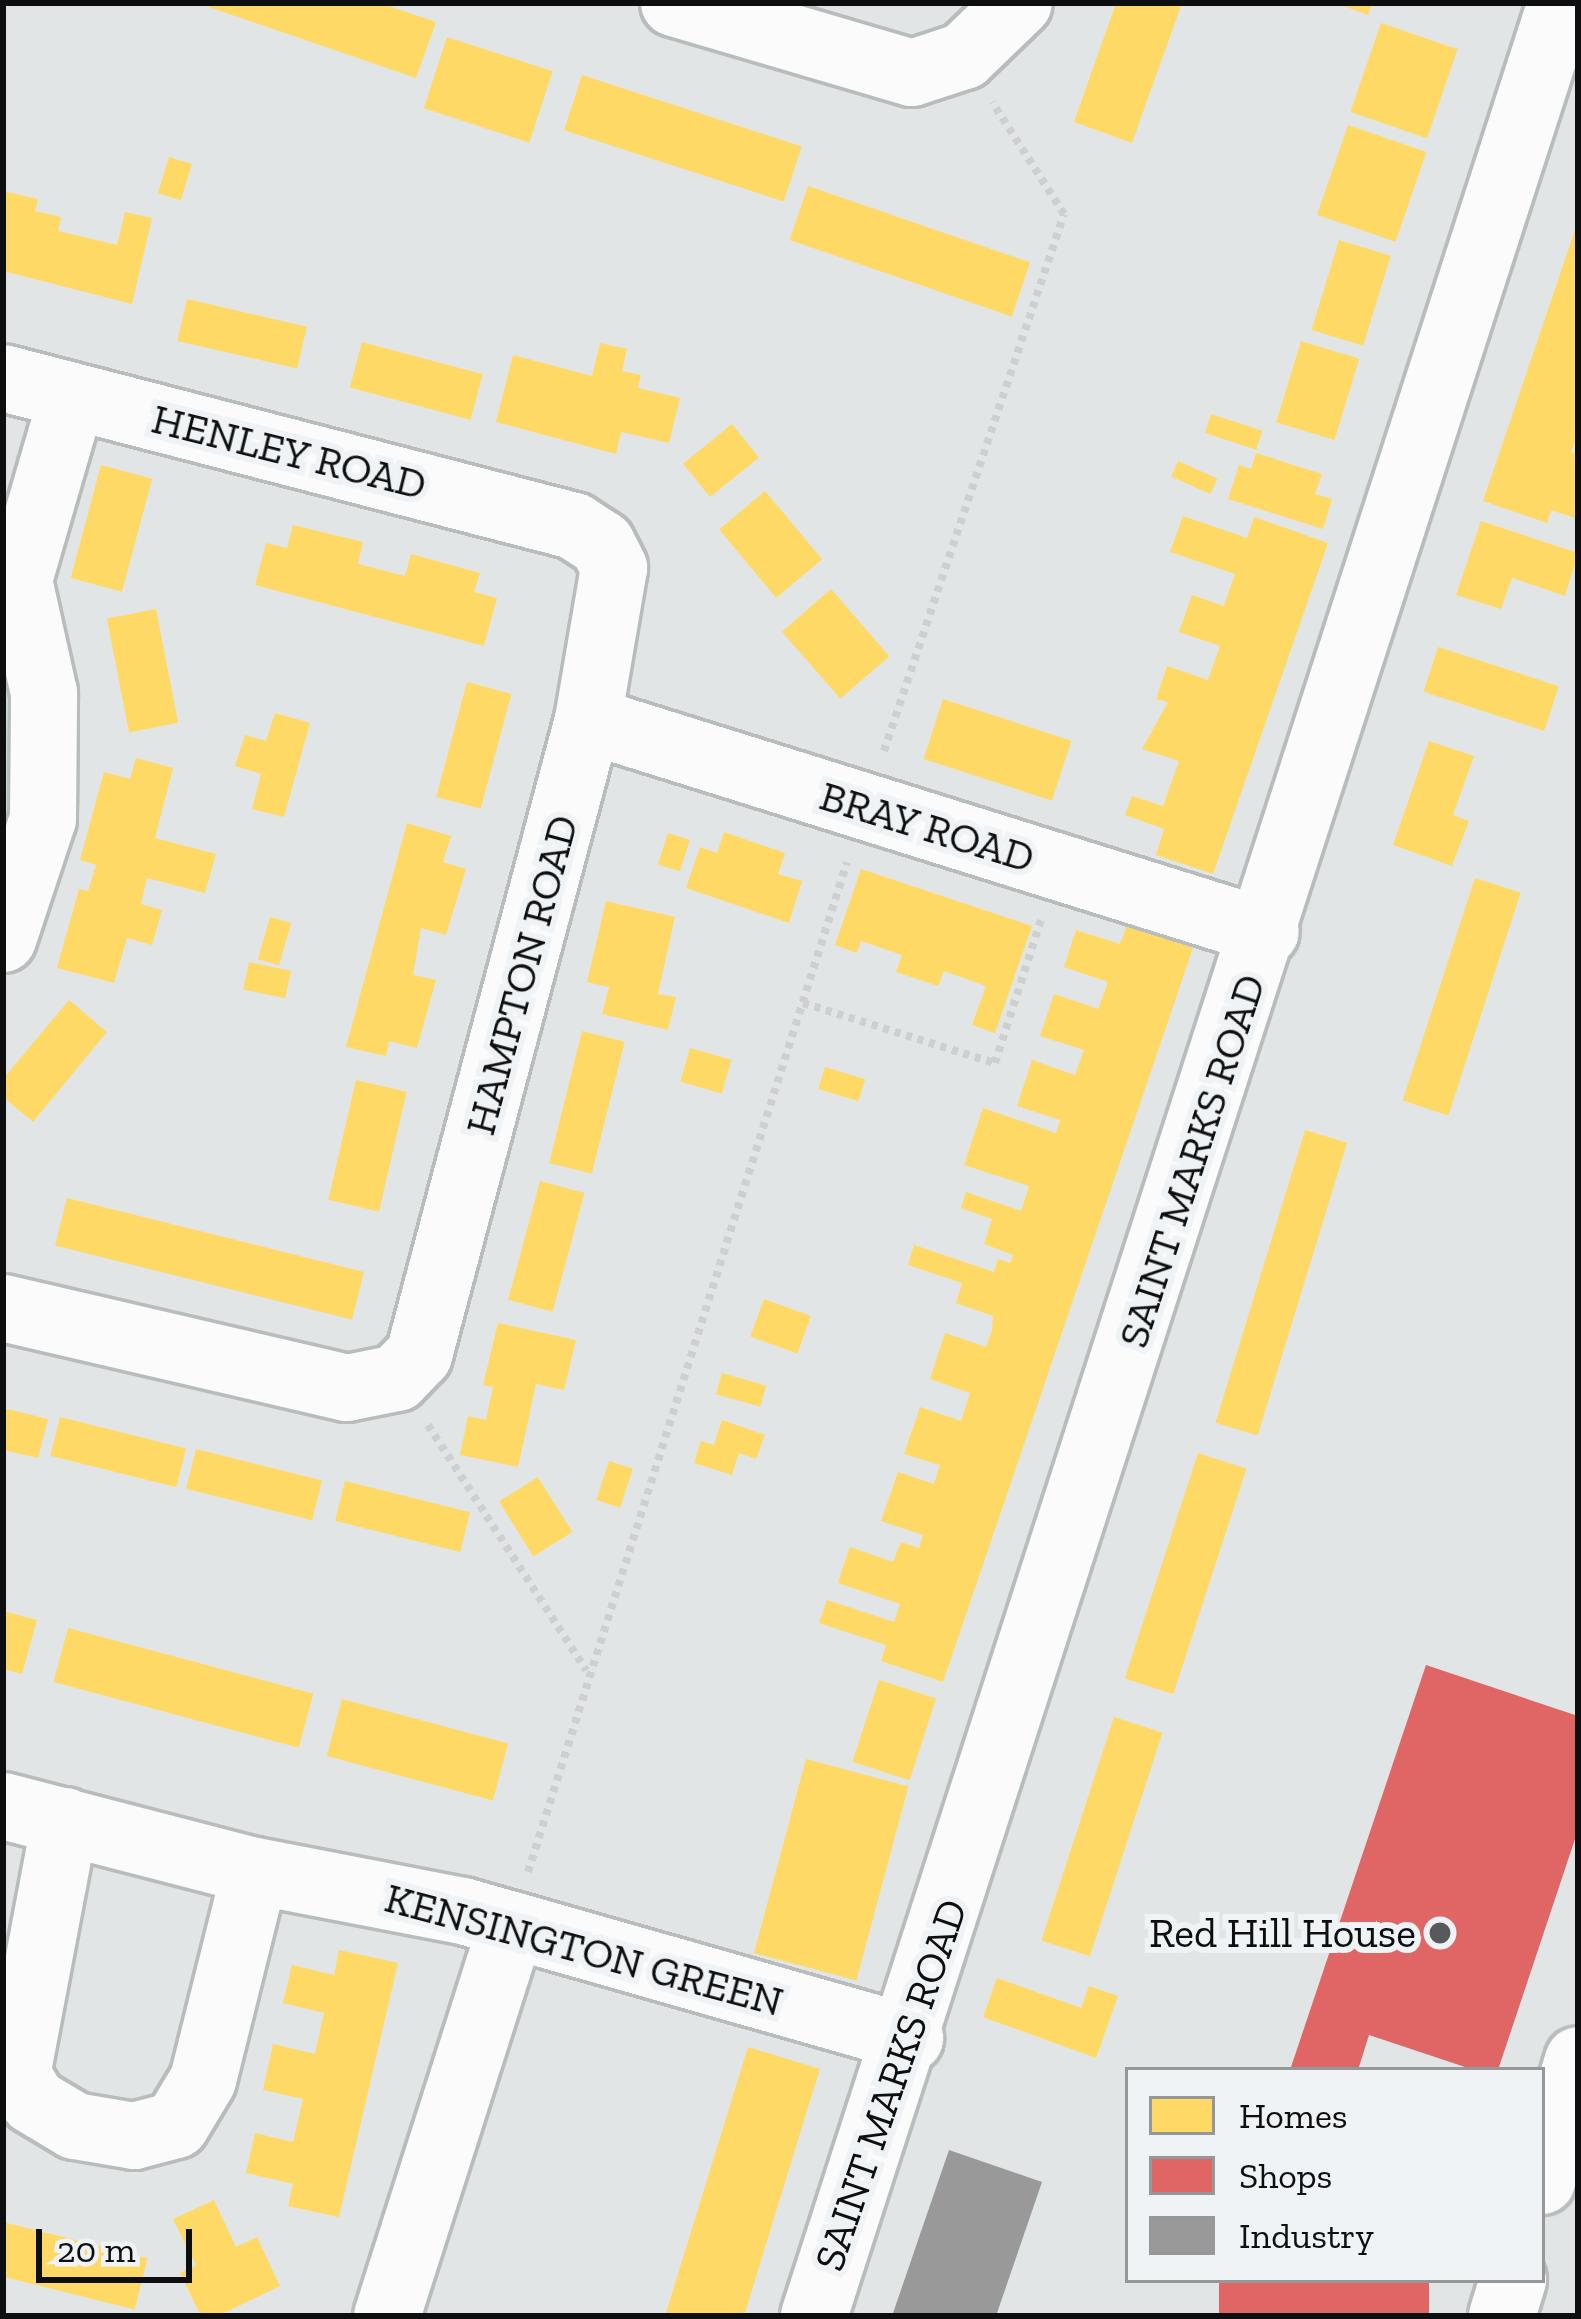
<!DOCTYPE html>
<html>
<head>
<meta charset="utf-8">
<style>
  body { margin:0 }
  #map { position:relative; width:1581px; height:2319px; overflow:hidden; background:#e2e5e6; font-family:"Zilla Slab",serif }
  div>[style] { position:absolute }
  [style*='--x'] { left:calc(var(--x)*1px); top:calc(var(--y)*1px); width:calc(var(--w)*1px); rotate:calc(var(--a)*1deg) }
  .green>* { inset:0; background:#c8ddd0 }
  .homes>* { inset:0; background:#ffd966; transform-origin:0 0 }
  .shops>* { inset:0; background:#e06666; transform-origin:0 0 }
  .industry>* { inset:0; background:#999 }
  .path>* { height:8px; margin-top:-4px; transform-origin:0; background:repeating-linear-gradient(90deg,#ced0d0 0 6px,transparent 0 12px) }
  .roads { filter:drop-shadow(3px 0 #b9bcbc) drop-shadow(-3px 0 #b9bcbc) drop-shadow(0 3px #b9bcbc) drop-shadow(0 -3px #b9bcbc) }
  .minor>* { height:66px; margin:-33px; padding:0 33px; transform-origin:33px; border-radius:33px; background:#fbfbfb }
  .dots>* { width:33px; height:33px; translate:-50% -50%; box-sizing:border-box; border:6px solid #eff3f5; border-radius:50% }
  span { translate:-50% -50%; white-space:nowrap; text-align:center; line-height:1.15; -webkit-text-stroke:12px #eff3f5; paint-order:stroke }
  .street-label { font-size:42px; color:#0d0e0f }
  .poi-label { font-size:42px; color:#0d0e0f }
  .right { translate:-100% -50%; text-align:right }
  .frame { position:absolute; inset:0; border:6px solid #0d0e0f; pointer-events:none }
  .legend { position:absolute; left:1125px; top:2067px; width:420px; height:216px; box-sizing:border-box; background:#eff3f5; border:3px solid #959799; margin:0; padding:15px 21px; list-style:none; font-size:36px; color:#0d0e0f }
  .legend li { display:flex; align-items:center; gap:24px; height:60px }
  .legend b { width:60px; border:3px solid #959799 }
  .scale { position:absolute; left:36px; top:2229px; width:156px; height:54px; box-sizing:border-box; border:6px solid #0d0e0f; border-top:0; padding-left:15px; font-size:36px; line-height:42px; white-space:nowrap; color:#0d0e0f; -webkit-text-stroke:9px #eff3f5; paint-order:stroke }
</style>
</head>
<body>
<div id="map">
  <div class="green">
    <div style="clip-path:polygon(3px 636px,22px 713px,3px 845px)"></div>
  </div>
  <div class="homes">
    <div style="clip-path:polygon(380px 3px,436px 22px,416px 78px,200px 4px)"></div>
    <div style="clip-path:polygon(1116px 3px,1182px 3px,1132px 143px,1074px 122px)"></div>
    <div style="clip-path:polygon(1336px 3px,1373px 3px,1368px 15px)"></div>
    <div style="left:1381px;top:23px;width:81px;height:94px;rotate:19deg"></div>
    <div style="left:447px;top:37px;width:111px;height:75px;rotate:18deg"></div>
    <div style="left:582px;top:75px;width:231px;height:58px;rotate:18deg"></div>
    <div style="left:1348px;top:125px;width:83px;height:95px;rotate:19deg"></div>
    <div style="left:169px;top:157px;width:24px;height:38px;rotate:17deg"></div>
    <div style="left:808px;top:186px;width:235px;height:57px;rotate:19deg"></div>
    <div style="clip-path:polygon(3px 191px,38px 199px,35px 211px,61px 217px,58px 231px,117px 245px,125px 212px,152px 218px,132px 304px,3px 271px)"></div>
    <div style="clip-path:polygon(1577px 224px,1578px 433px,1571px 452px,1578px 455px,1578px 519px,1551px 510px,1547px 523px,1483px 501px)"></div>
    <div style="left:1339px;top:240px;width:54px;height:94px;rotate:17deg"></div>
    <div style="left:187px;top:299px;width:123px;height:43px;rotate:13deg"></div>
    <div style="left:1301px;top:341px;width:61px;height:85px;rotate:17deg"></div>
    <div style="left:362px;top:342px;width:125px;height:47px;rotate:15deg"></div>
    <div style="clip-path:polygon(600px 343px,627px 349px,622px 371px,641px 375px,638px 388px,680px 398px,669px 443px,621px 432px,616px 454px,496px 422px,513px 355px,592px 376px)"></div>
    <div style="left:1211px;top:414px;width:54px;height:20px;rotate:18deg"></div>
    <div style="left:732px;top:424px;width:43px;height:63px;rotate:51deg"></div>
    <div style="clip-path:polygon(1256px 453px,1322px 474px,1315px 494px,1332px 499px,1323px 529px,1228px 499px,1239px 465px,1251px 469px)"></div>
    <div style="left:1178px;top:461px;width:43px;height:17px;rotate:24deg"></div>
    <div style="left:101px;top:465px;width:53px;height:117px;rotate:15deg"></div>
    <div style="left:765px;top:491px;width:89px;height:60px;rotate:50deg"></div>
    <div style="clip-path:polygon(1183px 516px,1247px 538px,1254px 517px,1328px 543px,1213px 874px,1156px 855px,1164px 829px,1125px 815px,1132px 796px,1163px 806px,1179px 761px,1142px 749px,1168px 702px,1156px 699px,1167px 666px,1208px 680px,1220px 646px,1179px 632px,1192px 595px,1224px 606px,1235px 574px,1170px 552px)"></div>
    <div style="clip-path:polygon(1481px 521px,1578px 553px,1565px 596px,1512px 578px,1501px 609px,1456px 595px)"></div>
    <div style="clip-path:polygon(293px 525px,363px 542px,358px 564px,405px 576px,411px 554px,480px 573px,474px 592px,497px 598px,484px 646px,255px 585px,266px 543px,287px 548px)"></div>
    <div style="left:831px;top:589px;width:89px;height:65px;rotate:49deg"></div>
    <div style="left:156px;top:609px;width:116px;height:50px;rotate:79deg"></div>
    <div style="left:1438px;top:647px;width:127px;height:47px;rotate:18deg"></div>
    <div style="left:467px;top:682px;width:46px;height:119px;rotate:15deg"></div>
    <div style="left:943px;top:699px;width:135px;height:63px;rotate:18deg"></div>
    <div style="clip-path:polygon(275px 713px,310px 723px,284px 817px,252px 809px,261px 774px,235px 766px,245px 735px,266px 741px)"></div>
    <div style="clip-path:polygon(1429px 741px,1474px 756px,1453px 815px,1469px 821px,1452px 866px,1393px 845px)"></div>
    <div style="clip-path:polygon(136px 758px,173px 768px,155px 838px,216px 854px,205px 893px,147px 878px,141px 904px,162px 910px,152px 945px,127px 938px,114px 983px,57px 968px,79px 889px,88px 891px,96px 865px,80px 860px,104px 772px,130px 779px)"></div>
    <div style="clip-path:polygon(407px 823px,451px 836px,443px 862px,466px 869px,446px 935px,421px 928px,413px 975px,436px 980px,417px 1048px,389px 1041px,386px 1056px,346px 1047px)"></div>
    <div style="clip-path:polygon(724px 832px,785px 853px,778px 874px,802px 881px,789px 923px,686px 888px,700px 847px,717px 853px)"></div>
    <div style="left:668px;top:833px;width:23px;height:33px;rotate:18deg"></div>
    <div style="clip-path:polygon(861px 869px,1032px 926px,995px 1033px,972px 1025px,986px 986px,944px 971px,938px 986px,896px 972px,902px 955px,861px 941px,857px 953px,835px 945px)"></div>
    <div style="left:1475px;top:878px;width:48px;height:234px;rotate:18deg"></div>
    <div style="clip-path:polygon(606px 901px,675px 917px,658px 994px,676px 997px,668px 1030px,602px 1014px,609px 987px,587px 982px)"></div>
    <div style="left:270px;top:917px;width:22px;height:44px;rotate:16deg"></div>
    <div style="clip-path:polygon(1127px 925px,1193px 948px,943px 1682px,881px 1661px,886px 1645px,819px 1623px,827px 1600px,894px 1622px,900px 1604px,838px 1583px,844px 1564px,850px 1547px,893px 1562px,901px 1542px,919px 1548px,923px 1535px,881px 1521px,898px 1472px,934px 1484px,940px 1465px,904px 1454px,920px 1407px,961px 1421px,970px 1393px,930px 1379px,945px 1333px,986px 1347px,992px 1330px,993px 1316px,956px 1303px,962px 1283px,908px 1265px,914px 1245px,994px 1272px,998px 1259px,1010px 1263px,1013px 1255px,984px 1244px,992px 1219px,961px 1208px,966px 1192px,1021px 1211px,1029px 1186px,964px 1165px,983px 1108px,1056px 1133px,1060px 1120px,1017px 1106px,1032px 1060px,1075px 1075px,1084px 1050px,1040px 1036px,1054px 994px,1098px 1009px,1108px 982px,1064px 967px,1076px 930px,1120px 944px)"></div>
    <div style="left:249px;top:962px;width:43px;height:28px;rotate:12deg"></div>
    <div style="clip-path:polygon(69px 1000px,107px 1032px,33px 1122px,3px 1097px,3px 1079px)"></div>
    <div style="left:582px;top:1031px;width:44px;height:136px;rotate:14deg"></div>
    <div style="left:690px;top:1048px;width:43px;height:35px;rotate:16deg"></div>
    <div style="left:825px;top:1067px;width:42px;height:23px;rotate:17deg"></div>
    <div style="left:356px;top:1080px;width:52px;height:123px;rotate:13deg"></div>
    <div style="left:1305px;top:1130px;width:44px;height:306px;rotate:17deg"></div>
    <div style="left:540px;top:1181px;width:46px;height:123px;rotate:15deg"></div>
    <div style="left:67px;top:1198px;width:306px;height:49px;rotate:14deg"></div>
    <div style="left:764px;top:1299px;width:50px;height:40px;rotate:20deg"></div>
    <div style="clip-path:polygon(498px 1323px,576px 1340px,564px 1390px,536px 1384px,518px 1467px,460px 1455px,468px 1416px,486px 1420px,493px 1387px,483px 1385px)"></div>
    <div style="left:722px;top:1373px;width:46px;height:22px;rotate:16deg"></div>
    <div style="clip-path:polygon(3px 1408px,48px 1419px,38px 1458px,3px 1450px)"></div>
    <div style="left:60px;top:1417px;width:130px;height:40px;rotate:14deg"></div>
    <div style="clip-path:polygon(722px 1420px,765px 1435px,756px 1459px,739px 1453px,732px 1475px,694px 1463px,701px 1441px,714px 1445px)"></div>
    <div style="left:196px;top:1449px;width:130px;height:41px;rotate:14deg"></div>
    <div style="left:1198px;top:1453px;width:51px;height:237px;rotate:18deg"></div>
    <div style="left:609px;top:1461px;width:25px;height:41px;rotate:18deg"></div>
    <div style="left:538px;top:1477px;width:65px;height:46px;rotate:58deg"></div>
    <div style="left:345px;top:1481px;width:129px;height:41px;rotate:14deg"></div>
    <div style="clip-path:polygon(3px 1611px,37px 1620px,22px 1674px,3px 1669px)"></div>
    <div style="left:68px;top:1628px;width:254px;height:56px;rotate:15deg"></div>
    <div style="left:879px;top:1680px;width:60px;height:86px;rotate:18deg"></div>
    <div style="left:342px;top:1699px;width:172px;height:59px;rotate:15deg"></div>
    <div style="left:1114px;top:1717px;width:51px;height:235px;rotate:18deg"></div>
    <div style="left:806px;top:1759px;width:106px;height:201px;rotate:15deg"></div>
    <div style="clip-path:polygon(339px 1950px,398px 1963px,339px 2217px,288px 2206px,293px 2184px,246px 2173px,255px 2133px,293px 2142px,303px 2099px,263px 2090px,273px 2044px,315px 2054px,324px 2013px,283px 2003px,292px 1965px,334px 1975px)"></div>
    <div style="clip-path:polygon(997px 1978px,1081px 2008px,1089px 1986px,1118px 1996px,1096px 2058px,983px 2017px)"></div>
    <div style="clip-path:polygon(748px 2047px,820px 2069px,809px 2104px,744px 2316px,665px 2316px)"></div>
    <div style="clip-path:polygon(214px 2200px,236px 2247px,257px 2237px,280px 2286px,218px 2316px,201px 2316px,180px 2273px,196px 2265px,173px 2219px)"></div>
    <div style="left:3px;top:2222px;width:149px;height:53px;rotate:14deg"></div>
  </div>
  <div class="shops">
    <div style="clip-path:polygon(1426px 1665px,1578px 1716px,1578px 1830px,1498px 2070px,1474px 2070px,1369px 2035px,1358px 2070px,1290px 2070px)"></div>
    <div style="left:1219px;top:2280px;width:210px;height:38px"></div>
  </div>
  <div class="industry">
    <div style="clip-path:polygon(949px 2150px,1042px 2182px,996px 2316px,892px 2316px)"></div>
  </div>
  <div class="path">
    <div style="--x:884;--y:751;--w:566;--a:-71.47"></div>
    <div style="--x:1064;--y:214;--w:133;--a:-122.7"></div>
    <div style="--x:803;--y:1003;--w:201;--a:17.4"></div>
    <div style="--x:995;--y:1063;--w:150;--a:-72.2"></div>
    <div style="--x:428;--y:1425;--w:292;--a:57.2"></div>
    <div style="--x:528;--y:1872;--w:1059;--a:-72.47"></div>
  </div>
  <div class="roads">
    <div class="minor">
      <div style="--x:674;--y:3;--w:248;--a:16.4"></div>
      <div style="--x:912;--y:73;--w:55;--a:-18.1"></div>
      <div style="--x:964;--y:56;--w:76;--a:-43.9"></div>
      <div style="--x:3;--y:378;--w:590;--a:14.53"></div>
      <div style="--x:574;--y:526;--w:33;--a:33"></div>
      <div style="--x:602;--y:544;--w:27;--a:63"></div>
      <div style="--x:614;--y:568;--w:154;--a:99.7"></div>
      <div style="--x:588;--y:720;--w:657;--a:104.9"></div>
      <div style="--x:419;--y:1355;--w:32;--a:134"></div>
      <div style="--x:397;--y:1378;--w:51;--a:168.7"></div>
      <div style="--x:347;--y:1388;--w:353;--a:-166.9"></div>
      <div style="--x:588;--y:720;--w:710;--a:17.36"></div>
      <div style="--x:3;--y:939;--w:126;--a:-71.6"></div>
      <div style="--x:43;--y:819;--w:126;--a:-89.5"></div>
      <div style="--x:44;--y:693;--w:116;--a:-102.5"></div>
      <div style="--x:19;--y:580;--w:191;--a:-73.8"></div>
      <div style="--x:3;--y:1806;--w:260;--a:14.5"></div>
      <div style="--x:255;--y:1871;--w:212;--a:10.9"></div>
      <div style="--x:463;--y:1911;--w:465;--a:15.9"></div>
      <div style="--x:65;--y:1821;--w:258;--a:100.7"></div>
      <div style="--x:17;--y:2074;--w:31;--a:59"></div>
      <div style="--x:33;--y:2101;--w:49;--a:30.8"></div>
      <div style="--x:75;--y:2126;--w:60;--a:9.6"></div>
      <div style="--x:134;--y:2136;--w:43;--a:-14.7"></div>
      <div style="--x:176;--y:2125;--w:52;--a:-59"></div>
      <div style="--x:203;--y:2080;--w:215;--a:-76"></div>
      <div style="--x:1542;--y:2181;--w:126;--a:-73.4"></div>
      <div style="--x:387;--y:2316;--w:410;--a:-72.3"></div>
      <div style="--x:814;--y:2316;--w:2431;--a:-72.1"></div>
      <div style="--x:1502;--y:2316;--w:38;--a:-73"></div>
    </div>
  </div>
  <div class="dots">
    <div style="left:1440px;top:1933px;background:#58595a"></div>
  </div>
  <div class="street-label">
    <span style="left:289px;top:452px;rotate:14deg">HENLEY ROAD</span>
    <span style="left:927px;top:827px;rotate:17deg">BRAY ROAD</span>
    <span style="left:522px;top:975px;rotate:-75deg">HAMPTON ROAD</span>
    <span style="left:1192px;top:1161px;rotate:-72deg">SAINT MARKS ROAD</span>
    <span style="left:584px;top:1950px;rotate:15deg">KENSINGTON GREEN</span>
    <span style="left:891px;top:2085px;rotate:-71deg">SAINT MARKS ROAD</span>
  </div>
  <div class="poi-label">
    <span class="right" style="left:1416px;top:1933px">Red Hill House</span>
  </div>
  <div class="frame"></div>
  <ul class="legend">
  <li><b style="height:33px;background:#ffd966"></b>Homes</li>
  <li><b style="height:33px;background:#e06666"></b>Shops</li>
  <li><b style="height:33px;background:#999"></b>Industry</li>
  </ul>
  <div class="scale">20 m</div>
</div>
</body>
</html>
